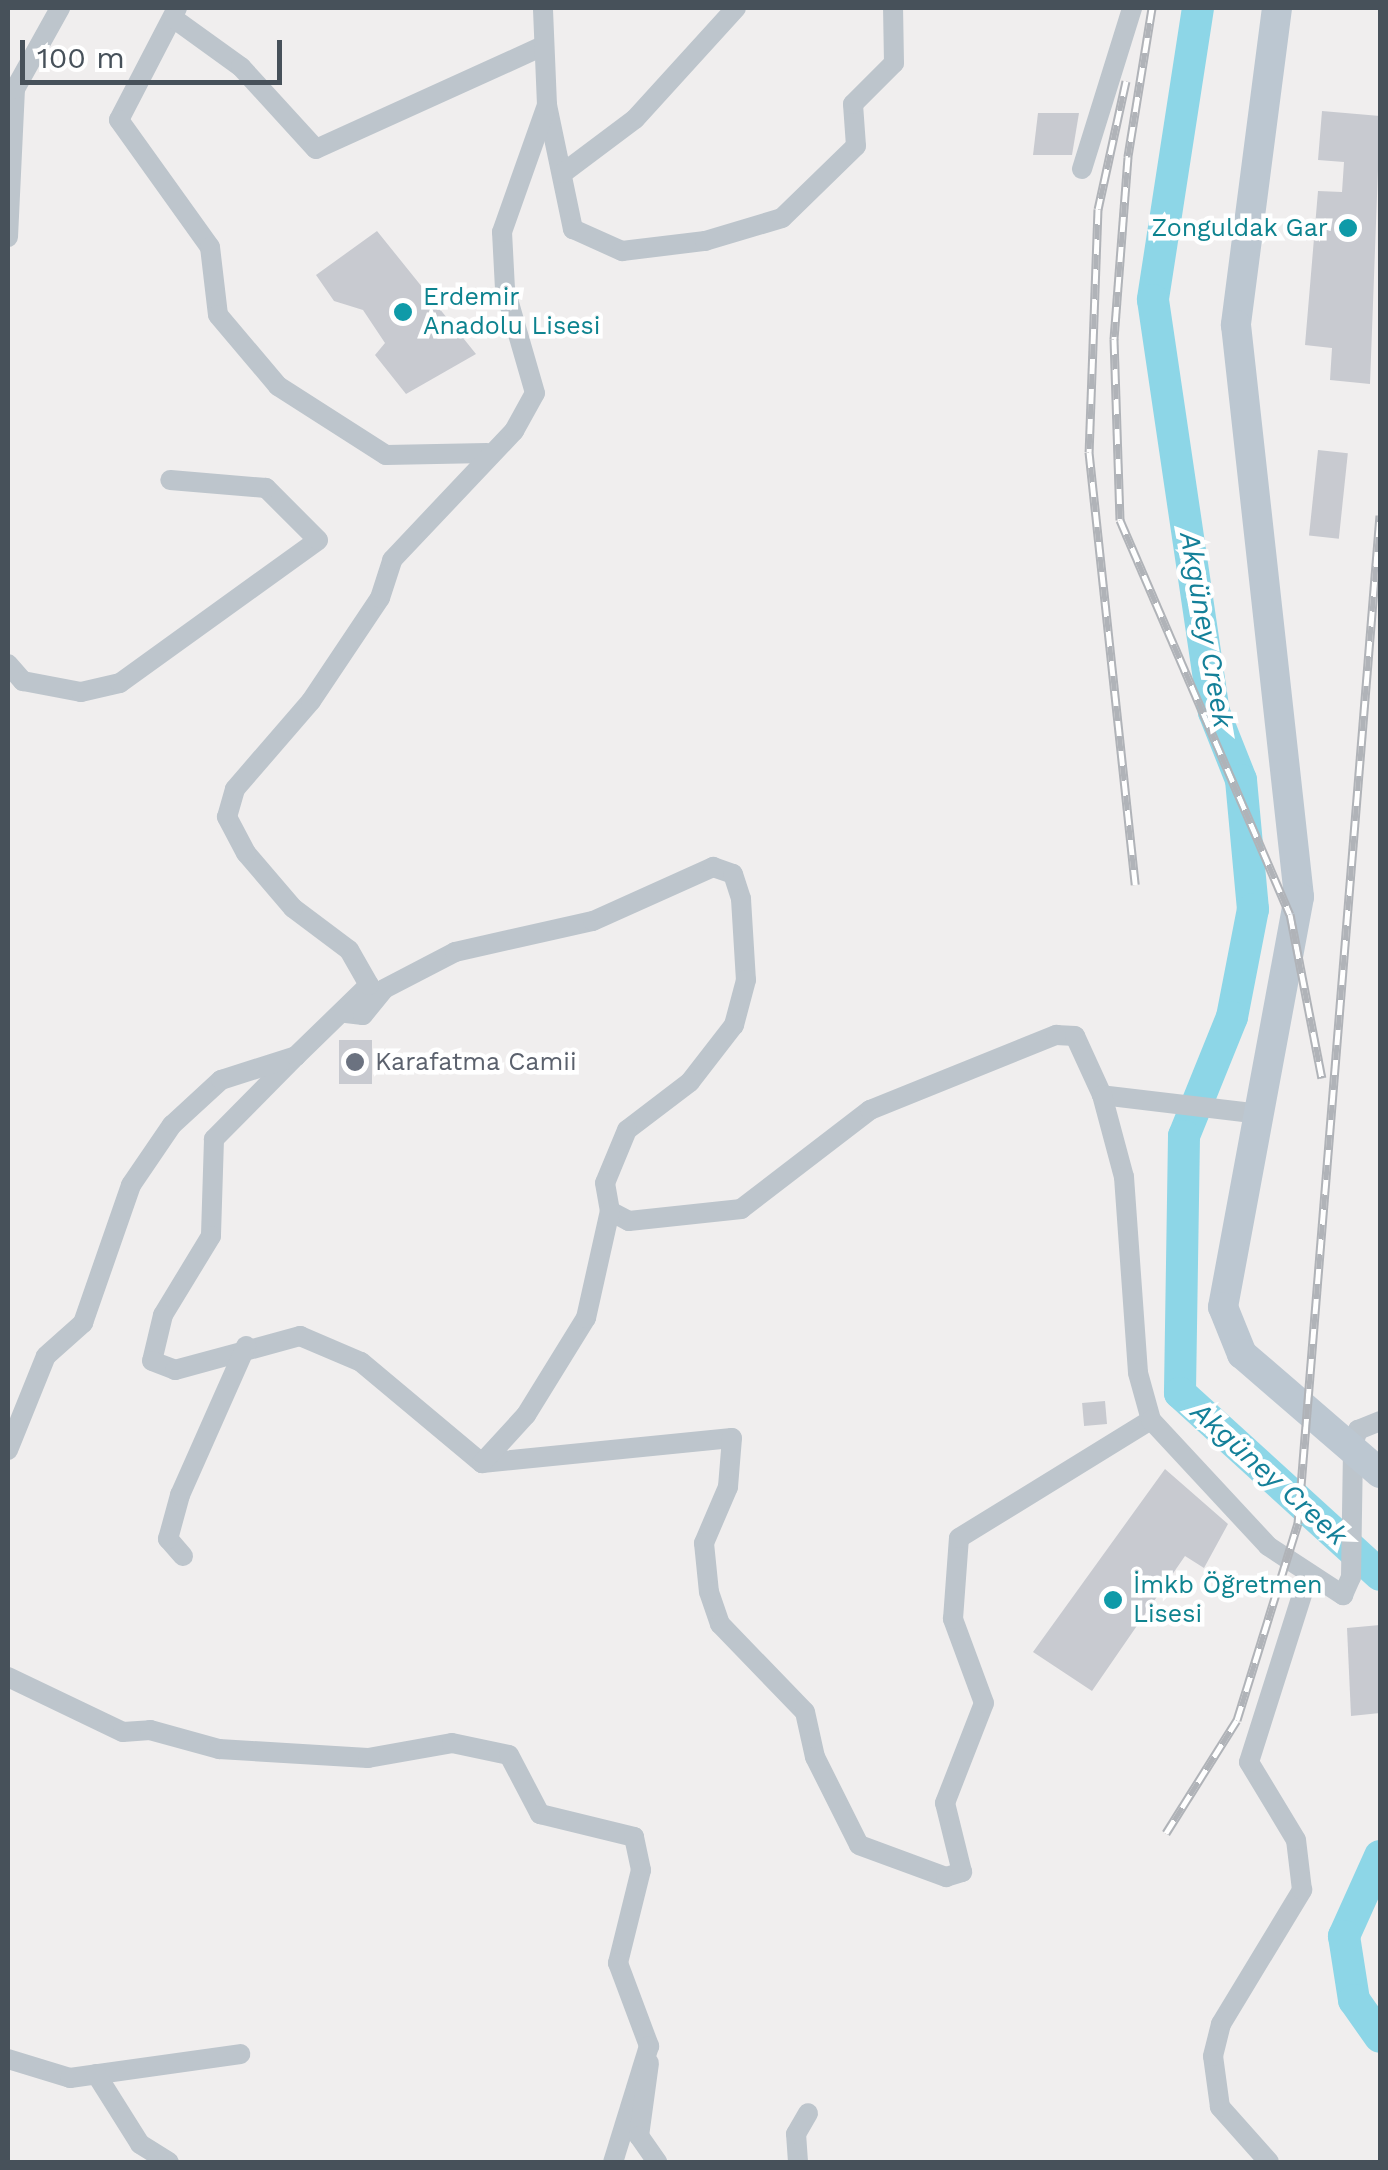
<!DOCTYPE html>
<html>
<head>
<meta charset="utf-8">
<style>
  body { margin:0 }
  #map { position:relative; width:1388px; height:2170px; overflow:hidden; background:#f0eeee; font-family:"Work Sans",sans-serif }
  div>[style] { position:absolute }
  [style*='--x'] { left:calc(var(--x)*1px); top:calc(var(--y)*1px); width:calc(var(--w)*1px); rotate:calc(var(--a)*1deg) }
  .river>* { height:32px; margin:-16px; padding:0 16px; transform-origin:16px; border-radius:16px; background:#8dd6e7 }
  .building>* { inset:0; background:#c8cad0; transform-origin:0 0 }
  .street>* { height:20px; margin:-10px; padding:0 10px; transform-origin:10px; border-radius:10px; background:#bdc5cc }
  .secondary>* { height:30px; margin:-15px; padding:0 15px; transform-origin:15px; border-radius:15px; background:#bcc7d1 }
  .rail>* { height:9px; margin-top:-4.5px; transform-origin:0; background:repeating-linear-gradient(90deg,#fff 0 15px,#b0b3b8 0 30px); box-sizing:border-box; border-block:2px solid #b0b3b8 }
  .dots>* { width:28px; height:28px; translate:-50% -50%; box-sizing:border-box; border:5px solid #fff; border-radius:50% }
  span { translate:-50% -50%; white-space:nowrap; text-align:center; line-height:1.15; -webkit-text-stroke:9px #fff; paint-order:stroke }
  .culture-label { font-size:25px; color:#0d838f }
  .right { translate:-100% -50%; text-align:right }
  .left { translate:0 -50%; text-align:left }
  .worship-label { font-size:25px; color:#5b616d }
  .water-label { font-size:28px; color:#148099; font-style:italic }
  .frame { position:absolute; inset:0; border:10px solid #47515a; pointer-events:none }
  .scale { position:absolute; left:20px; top:40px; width:262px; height:45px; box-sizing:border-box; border:5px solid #47515a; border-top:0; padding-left:12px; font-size:30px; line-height:35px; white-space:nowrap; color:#47515a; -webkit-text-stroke:8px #fff; paint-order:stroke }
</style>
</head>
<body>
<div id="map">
  <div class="river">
    <div style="--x:1198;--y:8;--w:295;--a:98.8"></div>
    <div style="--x:1153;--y:300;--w:416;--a:81.6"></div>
    <div style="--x:1214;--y:712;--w:73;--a:68.3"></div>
    <div style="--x:1241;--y:780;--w:130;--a:84.7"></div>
    <div style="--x:1253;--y:909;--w:110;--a:101"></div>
    <div style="--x:1232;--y:1017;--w:128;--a:112"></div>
    <div style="--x:1184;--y:1136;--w:257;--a:90.9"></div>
    <div style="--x:1180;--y:1393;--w:270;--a:42.3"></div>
    <div style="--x:1380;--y:1856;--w:88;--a:114.2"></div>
    <div style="--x:1344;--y:1936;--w:65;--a:81.1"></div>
    <div style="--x:1354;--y:2000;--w:45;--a:54.9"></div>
  </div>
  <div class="building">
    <div style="clip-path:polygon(1322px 111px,1380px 116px,1370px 384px,1330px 380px,1332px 348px,1305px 345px,1318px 191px,1342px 192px,1344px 162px,1318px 160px)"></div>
    <div style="clip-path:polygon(1038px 113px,1079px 113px,1072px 155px,1033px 155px)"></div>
    <div style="clip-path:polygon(377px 231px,476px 354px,406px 394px,375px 355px,385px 343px,363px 310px,334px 301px,316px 275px)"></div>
    <div style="left:1318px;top:450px;width:30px;height:86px;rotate:6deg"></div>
    <div style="left:339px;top:1040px;width:33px;height:44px"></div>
    <div style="left:1105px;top:1401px;width:23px;height:23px;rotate:85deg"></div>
    <div style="clip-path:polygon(1165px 1469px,1228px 1524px,1204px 1568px,1185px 1556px,1092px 1691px,1033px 1652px)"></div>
    <div style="clip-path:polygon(1380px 1625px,1380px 1713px,1351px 1716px,1347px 1628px)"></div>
  </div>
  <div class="street">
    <div style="--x:177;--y:8;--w:126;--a:117.4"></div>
    <div style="--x:119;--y:120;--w:156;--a:54.4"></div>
    <div style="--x:210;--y:247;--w:68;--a:83.3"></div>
    <div style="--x:218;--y:315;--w:93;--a:49.8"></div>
    <div style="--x:278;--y:386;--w:128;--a:32.6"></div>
    <div style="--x:386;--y:455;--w:101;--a:-1.1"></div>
    <div style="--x:173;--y:18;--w:84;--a:35.8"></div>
    <div style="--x:241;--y:67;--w:111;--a:47.6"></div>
    <div style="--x:316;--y:149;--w:247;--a:-24.4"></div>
    <div style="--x:547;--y:105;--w:127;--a:78.2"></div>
    <div style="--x:573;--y:229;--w:54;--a:24.2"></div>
    <div style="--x:622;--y:251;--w:84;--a:-6.9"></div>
    <div style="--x:705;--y:241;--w:80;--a:-16.6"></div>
    <div style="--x:782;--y:218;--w:103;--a:-44.2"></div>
    <div style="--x:856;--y:146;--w:42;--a:-94.1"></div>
    <div style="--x:853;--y:104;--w:58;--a:-45"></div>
    <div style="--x:894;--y:63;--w:55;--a:-91"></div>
    <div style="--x:1082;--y:169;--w:169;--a:-72.7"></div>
    <div style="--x:563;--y:173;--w:90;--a:-36.9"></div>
    <div style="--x:635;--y:119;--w:150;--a:-47.7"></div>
    <div style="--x:8;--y:237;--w:148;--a:-87.3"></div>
    <div style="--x:15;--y:89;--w:93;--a:-60.9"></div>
    <div style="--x:8;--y:664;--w:23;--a:49"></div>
    <div style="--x:23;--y:681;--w:59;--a:10.7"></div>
    <div style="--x:81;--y:692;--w:40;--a:-13"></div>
    <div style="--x:120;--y:683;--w:244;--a:-35.8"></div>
    <div style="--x:318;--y:540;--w:74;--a:-135"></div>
    <div style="--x:266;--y:488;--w:96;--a:-175.2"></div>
    <div style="--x:346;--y:1013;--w:17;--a:7"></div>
    <div style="--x:363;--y:1015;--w:33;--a:-51"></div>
    <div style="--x:384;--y:989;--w:80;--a:-27.5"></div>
    <div style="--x:455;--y:952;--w:141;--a:-12.7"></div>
    <div style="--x:593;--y:921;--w:132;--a:-24.2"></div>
    <div style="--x:713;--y:867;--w:21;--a:19"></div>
    <div style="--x:733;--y:874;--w:26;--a:72"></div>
    <div style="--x:741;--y:899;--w:81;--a:86.5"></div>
    <div style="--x:746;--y:980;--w:47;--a:104.9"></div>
    <div style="--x:734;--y:1025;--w:72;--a:127.7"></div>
    <div style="--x:690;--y:1082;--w:79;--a:142.7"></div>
    <div style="--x:627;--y:1130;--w:57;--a:112.5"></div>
    <div style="--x:605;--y:1183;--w:28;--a:80"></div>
    <div style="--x:610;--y:1211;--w:21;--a:28"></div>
    <div style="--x:629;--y:1221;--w:113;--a:-6.1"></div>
    <div style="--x:741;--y:1209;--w:163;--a:-37.5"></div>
    <div style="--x:870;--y:1110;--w:201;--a:-22"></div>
    <div style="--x:1056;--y:1035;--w:19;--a:3"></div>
    <div style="--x:1075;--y:1036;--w:65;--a:65.4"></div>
    <div style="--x:296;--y:1056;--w:117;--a:134.7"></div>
    <div style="--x:214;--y:1139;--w:97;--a:91.8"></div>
    <div style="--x:211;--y:1236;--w:92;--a:121.3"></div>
    <div style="--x:163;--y:1315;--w:47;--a:103.4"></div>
    <div style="--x:152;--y:1361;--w:25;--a:21"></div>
    <div style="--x:175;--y:1370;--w:130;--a:-15.2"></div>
    <div style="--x:300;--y:1336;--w:66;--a:23.1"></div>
    <div style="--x:361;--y:1362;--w:158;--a:39.9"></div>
    <div style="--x:482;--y:1463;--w:251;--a:-5.7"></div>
    <div style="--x:732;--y:1438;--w:49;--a:94.7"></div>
    <div style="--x:728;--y:1487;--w:61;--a:113.2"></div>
    <div style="--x:704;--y:1543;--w:49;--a:84.2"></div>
    <div style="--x:709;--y:1592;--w:34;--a:71"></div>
    <div style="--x:720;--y:1624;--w:122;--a:46"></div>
    <div style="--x:805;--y:1712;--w:46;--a:77.5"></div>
    <div style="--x:815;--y:1757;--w:98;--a:63.4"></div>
    <div style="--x:859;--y:1845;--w:93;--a:20.2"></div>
    <div style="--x:946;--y:1877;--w:17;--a:-17"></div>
    <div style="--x:962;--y:1872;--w:71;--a:-103.8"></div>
    <div style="--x:945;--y:1803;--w:107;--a:-68.7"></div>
    <div style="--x:984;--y:1703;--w:90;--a:-110.3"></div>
    <div style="--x:953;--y:1619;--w:81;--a:-85.8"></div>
    <div style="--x:959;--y:1538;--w:225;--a:-31.6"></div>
    <div style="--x:1252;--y:1113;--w:151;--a:-173.2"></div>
    <div style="--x:1102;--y:1095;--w:85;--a:75"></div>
    <div style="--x:1124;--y:1177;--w:196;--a:85.9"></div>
    <div style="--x:1138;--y:1373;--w:49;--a:74.5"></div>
    <div style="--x:1151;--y:1420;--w:172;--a:47.1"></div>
    <div style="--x:1268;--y:1546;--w:90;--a:33.2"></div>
    <div style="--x:1343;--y:1595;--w:20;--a:-66"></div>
    <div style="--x:1351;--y:1577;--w:132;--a:-89.1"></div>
    <div style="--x:1353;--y:1445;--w:16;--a:-72"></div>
    <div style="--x:1358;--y:1430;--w:24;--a:-22"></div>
    <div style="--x:8;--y:1450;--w:101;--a:-68"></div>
    <div style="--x:46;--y:1356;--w:50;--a:-41.7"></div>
    <div style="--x:83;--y:1323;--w:146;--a:-70.8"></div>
    <div style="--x:131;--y:1185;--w:73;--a:-55.7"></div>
    <div style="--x:172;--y:1125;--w:67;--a:-42.6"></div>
    <div style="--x:221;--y:1080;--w:79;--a:-17.7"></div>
    <div style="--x:296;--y:1056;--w:102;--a:-44.2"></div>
    <div style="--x:369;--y:985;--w:40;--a:-119.7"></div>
    <div style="--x:349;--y:950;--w:70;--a:-143.1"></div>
    <div style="--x:293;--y:908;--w:72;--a:-130.5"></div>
    <div style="--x:246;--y:853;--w:41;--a:-117.8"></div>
    <div style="--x:227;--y:817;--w:29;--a:-74"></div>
    <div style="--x:235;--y:789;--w:116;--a:-49.2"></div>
    <div style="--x:311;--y:701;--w:124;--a:-56.2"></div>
    <div style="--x:380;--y:598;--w:40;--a:-72"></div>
    <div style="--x:392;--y:560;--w:178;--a:-46.6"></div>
    <div style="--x:514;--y:431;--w:43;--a:-61.1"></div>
    <div style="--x:535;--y:393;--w:108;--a:-106.1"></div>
    <div style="--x:505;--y:289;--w:57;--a:-93"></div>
    <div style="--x:502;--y:232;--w:135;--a:-70.5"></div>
    <div style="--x:547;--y:105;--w:97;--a:-92.4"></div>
    <div style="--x:482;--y:1463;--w:65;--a:-47.5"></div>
    <div style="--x:526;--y:1415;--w:114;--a:-58.3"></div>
    <div style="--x:586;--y:1318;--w:110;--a:-77.4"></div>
    <div style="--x:183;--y:1556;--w:23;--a:-131"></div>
    <div style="--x:168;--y:1539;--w:46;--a:-74.7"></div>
    <div style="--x:180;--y:1495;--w:163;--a:-66.1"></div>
    <div style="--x:8;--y:1677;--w:127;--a:25.6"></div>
    <div style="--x:123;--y:1732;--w:27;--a:-4"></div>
    <div style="--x:150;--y:1730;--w:72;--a:15.4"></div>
    <div style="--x:219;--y:1749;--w:149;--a:3.5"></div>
    <div style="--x:368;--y:1758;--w:85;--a:-10.1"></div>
    <div style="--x:452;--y:1743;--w:58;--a:11.9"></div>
    <div style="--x:509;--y:1755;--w:67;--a:62.3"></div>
    <div style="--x:540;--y:1814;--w:97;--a:13.7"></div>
    <div style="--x:634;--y:1837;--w:34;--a:78"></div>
    <div style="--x:641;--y:1870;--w:96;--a:103.9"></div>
    <div style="--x:618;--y:1963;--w:89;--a:69.5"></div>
    <div style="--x:649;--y:2046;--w:121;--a:107.2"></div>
    <div style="--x:8;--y:2059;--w:65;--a:17"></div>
    <div style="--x:70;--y:2078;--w:172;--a:-8"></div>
    <div style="--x:649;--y:2063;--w:74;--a:97.8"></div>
    <div style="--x:639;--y:2136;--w:32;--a:55"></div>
    <div style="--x:96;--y:2074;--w:83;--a:57.8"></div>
    <div style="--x:140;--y:2144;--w:34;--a:32"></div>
    <div style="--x:798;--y:2162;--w:28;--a:-94"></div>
    <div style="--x:796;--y:2134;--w:24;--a:-60"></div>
    <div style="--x:1269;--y:2162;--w:74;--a:-131.7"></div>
    <div style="--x:1220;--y:2107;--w:51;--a:-97.8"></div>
    <div style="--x:1213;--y:2056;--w:33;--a:-76"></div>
    <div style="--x:1221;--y:2024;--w:157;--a:-58.8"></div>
    <div style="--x:1302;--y:1890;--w:50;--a:-96.8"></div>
    <div style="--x:1296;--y:1840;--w:91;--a:-121.1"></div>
    <div style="--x:1249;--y:1762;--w:192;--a:-72.4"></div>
  </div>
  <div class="secondary">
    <div style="--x:1277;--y:8;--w:320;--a:97.4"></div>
    <div style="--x:1236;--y:325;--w:575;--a:83.71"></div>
    <div style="--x:1299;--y:897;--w:417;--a:100.5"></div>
    <div style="--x:1223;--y:1307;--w:51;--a:68"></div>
    <div style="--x:1242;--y:1354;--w:182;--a:40.8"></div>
  </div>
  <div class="rail">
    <div style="--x:1152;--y:8;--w:151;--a:99.2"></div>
    <div style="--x:1128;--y:157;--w:183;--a:94.4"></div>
    <div style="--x:1114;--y:339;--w:181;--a:88.1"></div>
    <div style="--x:1120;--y:520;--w:429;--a:66.7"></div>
    <div style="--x:1290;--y:914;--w:167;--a:79"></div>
    <div style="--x:1126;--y:81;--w:131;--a:102.3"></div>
    <div style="--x:1098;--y:209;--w:243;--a:92.1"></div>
    <div style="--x:1089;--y:452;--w:435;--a:83.9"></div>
    <div style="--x:1166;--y:1833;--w:133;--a:-57.9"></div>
    <div style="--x:1237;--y:1720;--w:206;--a:-72.8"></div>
    <div style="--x:1298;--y:1523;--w:1011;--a:-85.35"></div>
  </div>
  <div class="dots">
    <div style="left:1348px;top:228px;background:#0f9aa8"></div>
    <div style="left:403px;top:312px;background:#0f9aa8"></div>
    <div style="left:355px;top:1062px;background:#6b7280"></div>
    <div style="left:1113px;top:1600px;background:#0f9aa8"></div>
  </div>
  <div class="culture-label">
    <span class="right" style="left:1328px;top:228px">Zonguldak Gar</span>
    <span class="left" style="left:423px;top:312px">Erdemir<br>Anadolu Lisesi</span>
    <span class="left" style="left:1133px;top:1600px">İmkb Öğretmen<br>Lisesi</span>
  </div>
  <div class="worship-label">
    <span class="left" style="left:375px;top:1062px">Karafatma Camii</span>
  </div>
  <div class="water-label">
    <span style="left:1206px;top:630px;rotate:80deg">Akgüney Creek</span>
    <span style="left:1269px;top:1474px;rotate:42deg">Akgüney Creek</span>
  </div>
  <div class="frame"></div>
  <div class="scale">100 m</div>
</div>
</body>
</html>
